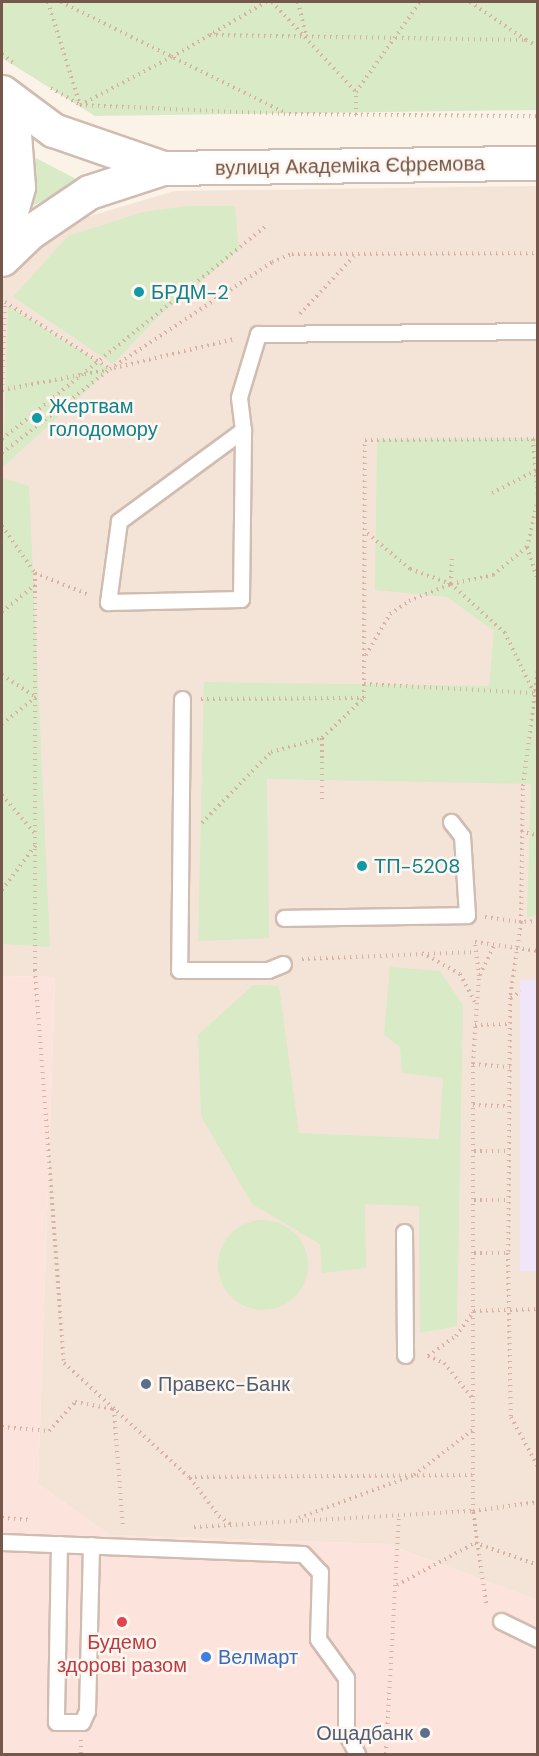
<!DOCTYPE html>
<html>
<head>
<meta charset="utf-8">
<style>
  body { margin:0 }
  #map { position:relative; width:539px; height:1756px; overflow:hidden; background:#fcf3e8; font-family:"DM Sans",sans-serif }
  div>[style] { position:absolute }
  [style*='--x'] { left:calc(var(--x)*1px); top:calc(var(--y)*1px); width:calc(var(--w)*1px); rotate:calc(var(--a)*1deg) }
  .residential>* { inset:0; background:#f4e4d7 }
  .commercial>* { inset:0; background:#fce3dc }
  .education>* { inset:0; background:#f0e5f9; transform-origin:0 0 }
  .green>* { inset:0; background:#d8eac6 }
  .round { border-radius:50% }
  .path>* { height:4px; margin-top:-2px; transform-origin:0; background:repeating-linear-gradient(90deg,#d7b2a3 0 1.5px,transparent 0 6px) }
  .roads { filter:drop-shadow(2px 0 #d0bcb0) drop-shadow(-2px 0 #d0bcb0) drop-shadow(0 2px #d0bcb0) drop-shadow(0 -2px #d0bcb0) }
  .service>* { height:15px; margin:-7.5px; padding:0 7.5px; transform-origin:7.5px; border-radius:7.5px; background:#fff }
  .secondary>* { height:33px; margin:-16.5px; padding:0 16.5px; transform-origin:16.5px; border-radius:16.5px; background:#fff }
  .dots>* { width:16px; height:16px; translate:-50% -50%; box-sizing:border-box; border:3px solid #fff7ef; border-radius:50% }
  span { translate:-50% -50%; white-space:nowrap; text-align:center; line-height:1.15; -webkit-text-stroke:5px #fff7ef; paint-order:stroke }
  .street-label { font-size:20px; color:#76574c }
  .culture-label { font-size:20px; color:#0d838f }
  .left { translate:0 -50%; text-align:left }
  .service-label { font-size:20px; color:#4e5e75 }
  .right { translate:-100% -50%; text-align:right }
  .health-label { font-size:20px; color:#be3a42 }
  .shop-label { font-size:20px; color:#366cbe }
  .frame { position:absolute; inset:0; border:3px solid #76574c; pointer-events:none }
</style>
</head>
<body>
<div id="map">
  <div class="residential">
    <div style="clip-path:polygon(537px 186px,537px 1600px,387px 1544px,110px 1535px,38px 1484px,55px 977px,2px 976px,2px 280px,70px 222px,174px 191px)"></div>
  </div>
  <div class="commercial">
    <div style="clip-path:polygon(2px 976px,55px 977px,38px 1484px,110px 1535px,387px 1544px,537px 1600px,537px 1754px,2px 1754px)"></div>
  </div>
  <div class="education">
    <div style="left:520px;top:980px;width:17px;height:291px"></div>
  </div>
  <div class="green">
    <div style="clip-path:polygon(2px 2px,537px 2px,537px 110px,95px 116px,2px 58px)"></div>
    <div style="clip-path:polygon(32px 156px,82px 182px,32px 206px)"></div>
    <div style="clip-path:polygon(188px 206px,235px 206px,239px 250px,158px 317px,113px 364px,13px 297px,68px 236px,143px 212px)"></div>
    <div style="clip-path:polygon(8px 306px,110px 369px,3px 467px)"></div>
    <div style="clip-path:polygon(537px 438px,537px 915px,527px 917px,531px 784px,267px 779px,269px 938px,198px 941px,204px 682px,489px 686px,494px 631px,447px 597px,375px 590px,377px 439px)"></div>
    <div style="clip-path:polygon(2px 478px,29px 486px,50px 947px,2px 944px)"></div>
    <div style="clip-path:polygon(390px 967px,440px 971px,463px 1005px,457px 1326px,420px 1333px,419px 1206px,365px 1204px,366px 1268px,322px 1273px,320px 1244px,252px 1204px,201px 1116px,198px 1035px,253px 985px,279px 986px,299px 1133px,439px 1139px,443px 1078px,402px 1073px,400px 1047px,384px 1035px)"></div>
    <div class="round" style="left:218px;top:1220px;width:90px;height:90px"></div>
  </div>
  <div class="path">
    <div style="--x:48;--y:2;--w:108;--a:72.7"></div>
    <div style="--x:80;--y:105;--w:104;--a:-27.6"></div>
    <div style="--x:172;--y:57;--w:109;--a:-30.3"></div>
    <div style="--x:61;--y:2;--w:251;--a:26.3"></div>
    <div style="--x:272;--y:2;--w:123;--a:47"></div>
    <div style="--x:298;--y:2;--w:36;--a:76"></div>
    <div style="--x:470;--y:2;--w:68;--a:34.2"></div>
    <div style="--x:210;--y:35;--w:316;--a:0.9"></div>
    <div style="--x:526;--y:40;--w:13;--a:27"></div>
    <div style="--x:2;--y:54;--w:16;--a:38"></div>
    <div style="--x:51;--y:88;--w:34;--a:30"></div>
    <div style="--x:80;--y:105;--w:209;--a:2.5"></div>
    <div style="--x:289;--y:114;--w:249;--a:0.5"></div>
    <div style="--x:356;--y:115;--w:23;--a:-90"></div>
    <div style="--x:356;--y:92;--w:110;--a:-54.6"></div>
    <div style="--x:5;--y:302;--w:125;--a:32.5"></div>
    <div style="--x:300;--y:314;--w:79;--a:-47"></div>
    <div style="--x:114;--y:368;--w:124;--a:-13.5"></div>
    <div style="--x:2;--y:390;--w:107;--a:-10.8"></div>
    <div style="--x:2;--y:391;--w:89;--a:-88.1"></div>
    <div style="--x:2;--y:439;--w:339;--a:-38.9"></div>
    <div style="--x:533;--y:439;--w:60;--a:85.2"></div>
    <div style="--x:2;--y:453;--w:137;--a:-37.9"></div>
    <div style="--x:110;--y:369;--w:194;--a:-33.4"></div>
    <div style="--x:272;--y:262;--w:22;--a:-22"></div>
    <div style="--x:292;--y:254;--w:246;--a:-0.2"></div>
    <div style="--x:492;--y:493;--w:51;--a:-27.1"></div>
    <div style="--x:538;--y:499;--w:49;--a:102.9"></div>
    <div style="--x:527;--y:547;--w:36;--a:72"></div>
    <div style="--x:2;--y:526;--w:57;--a:54.9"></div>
    <div style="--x:35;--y:573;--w:58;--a:22.2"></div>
    <div style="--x:35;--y:573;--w:397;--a:90"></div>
    <div style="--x:35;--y:970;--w:394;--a:85.8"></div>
    <div style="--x:64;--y:1363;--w:169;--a:42.4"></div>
    <div style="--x:189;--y:1477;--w:285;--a:-0.4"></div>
    <div style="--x:451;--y:584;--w:25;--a:-88"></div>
    <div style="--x:2;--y:612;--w:43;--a:-39.3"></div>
    <div style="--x:366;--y:655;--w:48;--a:-59.7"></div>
    <div style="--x:390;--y:614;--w:23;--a:-34"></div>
    <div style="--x:409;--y:601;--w:45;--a:-22"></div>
    <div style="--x:451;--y:584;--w:43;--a:-12.1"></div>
    <div style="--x:493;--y:575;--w:44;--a:-39.5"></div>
    <div style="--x:2;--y:675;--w:40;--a:32.9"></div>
    <div style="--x:36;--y:697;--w:43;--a:141.5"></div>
    <div style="--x:364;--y:684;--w:170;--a:3"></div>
    <div style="--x:534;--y:693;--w:67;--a:-115.8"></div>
    <div style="--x:505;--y:633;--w:73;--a:-137.8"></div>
    <div style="--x:451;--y:584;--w:44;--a:-159.9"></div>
    <div style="--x:410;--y:569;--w:56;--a:-140.1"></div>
    <div style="--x:201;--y:699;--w:163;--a:-0.4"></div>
    <div style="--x:364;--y:698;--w:258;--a:-89.8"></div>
    <div style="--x:365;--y:440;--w:173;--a:-0.3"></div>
    <div style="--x:322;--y:738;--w:64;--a:90"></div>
    <div style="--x:2;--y:795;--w:54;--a:49.5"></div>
    <div style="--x:202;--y:823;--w:99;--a:-45.8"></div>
    <div style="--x:271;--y:752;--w:53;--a:-15.4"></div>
    <div style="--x:322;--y:738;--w:57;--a:-43.6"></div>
    <div style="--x:521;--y:831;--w:18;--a:16"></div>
    <div style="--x:2;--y:890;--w:59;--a:-53.3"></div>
    <div style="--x:485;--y:917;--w:36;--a:8"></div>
    <div style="--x:521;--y:922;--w:136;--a:-89.2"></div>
    <div style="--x:523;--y:786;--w:118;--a:-82.7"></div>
    <div style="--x:538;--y:921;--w:17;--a:177"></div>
    <div style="--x:521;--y:922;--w:77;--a:98.2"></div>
    <div style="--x:510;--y:998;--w:255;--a:90.4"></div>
    <div style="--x:508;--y:1253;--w:164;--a:89"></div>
    <div style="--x:511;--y:1417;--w:57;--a:61.6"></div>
    <div style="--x:422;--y:953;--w:43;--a:28.9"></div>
    <div style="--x:460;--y:974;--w:34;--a:62"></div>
    <div style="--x:302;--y:959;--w:173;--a:-2.3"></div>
    <div style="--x:480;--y:975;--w:33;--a:-65"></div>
    <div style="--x:511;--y:998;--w:12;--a:-35"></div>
    <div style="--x:475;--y:1025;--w:35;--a:-2"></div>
    <div style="--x:473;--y:1064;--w:37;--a:5"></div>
    <div style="--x:473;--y:1105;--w:36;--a:2"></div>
    <div style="--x:474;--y:1151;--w:36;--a:0"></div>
    <div style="--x:474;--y:1200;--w:35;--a:0"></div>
    <div style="--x:474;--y:1253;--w:34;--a:0"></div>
    <div style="--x:428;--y:1356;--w:34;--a:-36"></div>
    <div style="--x:456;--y:1336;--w:31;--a:-54"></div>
    <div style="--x:474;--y:1311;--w:64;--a:-1.8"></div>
    <div style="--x:428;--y:1356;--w:17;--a:24"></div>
    <div style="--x:444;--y:1363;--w:48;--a:51"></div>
    <div style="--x:2;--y:1427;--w:47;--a:4.9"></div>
    <div style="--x:49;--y:1431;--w:39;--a:-48"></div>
    <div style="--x:75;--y:1402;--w:40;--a:10"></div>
    <div style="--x:114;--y:1409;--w:119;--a:85.7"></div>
    <div style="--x:190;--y:1478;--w:48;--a:52.7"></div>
    <div style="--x:219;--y:1516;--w:16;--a:35"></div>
    <div style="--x:2;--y:1518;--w:26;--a:4"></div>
    <div style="--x:299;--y:1518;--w:123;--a:-20.5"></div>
    <div style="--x:414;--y:1475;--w:76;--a:-37.5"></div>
    <div style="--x:194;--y:1527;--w:279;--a:-3.3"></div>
    <div style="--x:473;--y:1511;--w:66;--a:-7.9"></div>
    <div style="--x:397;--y:1585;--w:89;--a:-28.3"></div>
    <div style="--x:475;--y:1543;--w:67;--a:19.2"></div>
    <div style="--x:486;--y:1603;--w:93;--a:-98"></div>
    <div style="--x:473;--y:1511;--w:447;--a:-90"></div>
    <div style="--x:473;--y:1064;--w:88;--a:-86.1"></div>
    <div style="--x:479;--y:976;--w:34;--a:-97"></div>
    <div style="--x:475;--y:942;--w:64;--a:8.1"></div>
    <div style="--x:81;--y:1740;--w:14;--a:90"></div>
    <div style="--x:386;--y:1754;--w:240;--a:-86.9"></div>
  </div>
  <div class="roads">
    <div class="service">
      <div style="--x:243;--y:430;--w:154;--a:143.7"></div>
      <div style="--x:119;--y:521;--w:82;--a:97.7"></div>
      <div style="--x:108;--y:602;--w:133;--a:-1.3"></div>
      <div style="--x:241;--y:599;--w:169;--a:-89.3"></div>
      <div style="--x:243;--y:430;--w:33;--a:-97"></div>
      <div style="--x:239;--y:397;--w:66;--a:-73.2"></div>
      <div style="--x:258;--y:334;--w:280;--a:-0.6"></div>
      <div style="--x:182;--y:699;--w:271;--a:90.6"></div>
      <div style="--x:179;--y:970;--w:89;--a:0"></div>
      <div style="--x:268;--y:970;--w:16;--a:-22"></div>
      <div style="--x:284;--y:918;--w:183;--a:-0.9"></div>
      <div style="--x:467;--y:915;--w:79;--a:-93.6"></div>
      <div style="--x:462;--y:836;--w:18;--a:-128"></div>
      <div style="--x:404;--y:1232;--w:123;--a:89.5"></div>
      <div style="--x:2;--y:1542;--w:301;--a:2.3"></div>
      <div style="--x:303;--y:1554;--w:25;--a:47"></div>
      <div style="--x:320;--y:1572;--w:67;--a:91.7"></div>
      <div style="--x:318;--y:1639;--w:48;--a:54.3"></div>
      <div style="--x:346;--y:1678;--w:55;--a:90"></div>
      <div style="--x:346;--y:1733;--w:24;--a:62"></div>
      <div style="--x:59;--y:1544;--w:178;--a:91"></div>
      <div style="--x:56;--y:1722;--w:26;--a:0"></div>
      <div style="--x:82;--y:1722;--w:12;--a:-66"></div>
      <div style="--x:87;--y:1711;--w:166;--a:-88.6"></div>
      <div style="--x:501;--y:1621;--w:41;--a:25.9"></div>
    </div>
    <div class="secondary">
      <div style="--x:2;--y:92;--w:64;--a:36.7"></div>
      <div style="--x:53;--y:130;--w:116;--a:19.1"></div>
      <div style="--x:2;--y:106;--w:30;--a:67"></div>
      <div style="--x:14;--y:134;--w:53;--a:85.7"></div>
      <div style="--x:18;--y:187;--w:58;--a:105.9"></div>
      <div style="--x:2;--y:259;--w:39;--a:-44"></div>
      <div style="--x:30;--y:232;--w:71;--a:-34.1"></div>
      <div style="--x:89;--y:192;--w:78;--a:-18"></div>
      <div style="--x:163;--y:168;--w:375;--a:-0.8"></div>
    </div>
  </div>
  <div class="dots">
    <div style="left:139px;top:292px;background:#0f9aa8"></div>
    <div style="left:37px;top:418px;background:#0f9aa8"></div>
    <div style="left:362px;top:866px;background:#0f9aa8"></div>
    <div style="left:146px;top:1384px;background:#5c6f8a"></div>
    <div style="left:122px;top:1622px;background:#e0444e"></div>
    <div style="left:206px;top:1657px;background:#3f7fe0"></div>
    <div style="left:425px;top:1733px;background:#5c6f8a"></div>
  </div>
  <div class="street-label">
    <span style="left:350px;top:166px;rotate:-1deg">вулиця Академіка Єфремова</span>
  </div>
  <div class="culture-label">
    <span class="left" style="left:151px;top:292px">БРДМ-2</span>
    <span class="left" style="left:49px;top:418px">Жертвам<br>голодомору</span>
    <span class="left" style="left:374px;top:866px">ТП-5208</span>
  </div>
  <div class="service-label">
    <span class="left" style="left:158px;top:1384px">Правекс-Банк</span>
    <span class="right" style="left:413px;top:1733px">Ощадбанк</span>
  </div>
  <div class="health-label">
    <span style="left:122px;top:1654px">Будемо<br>здорові разом</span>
  </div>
  <div class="shop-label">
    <span class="left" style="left:218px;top:1657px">Велмарт</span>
  </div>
  <div class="frame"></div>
</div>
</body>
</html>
